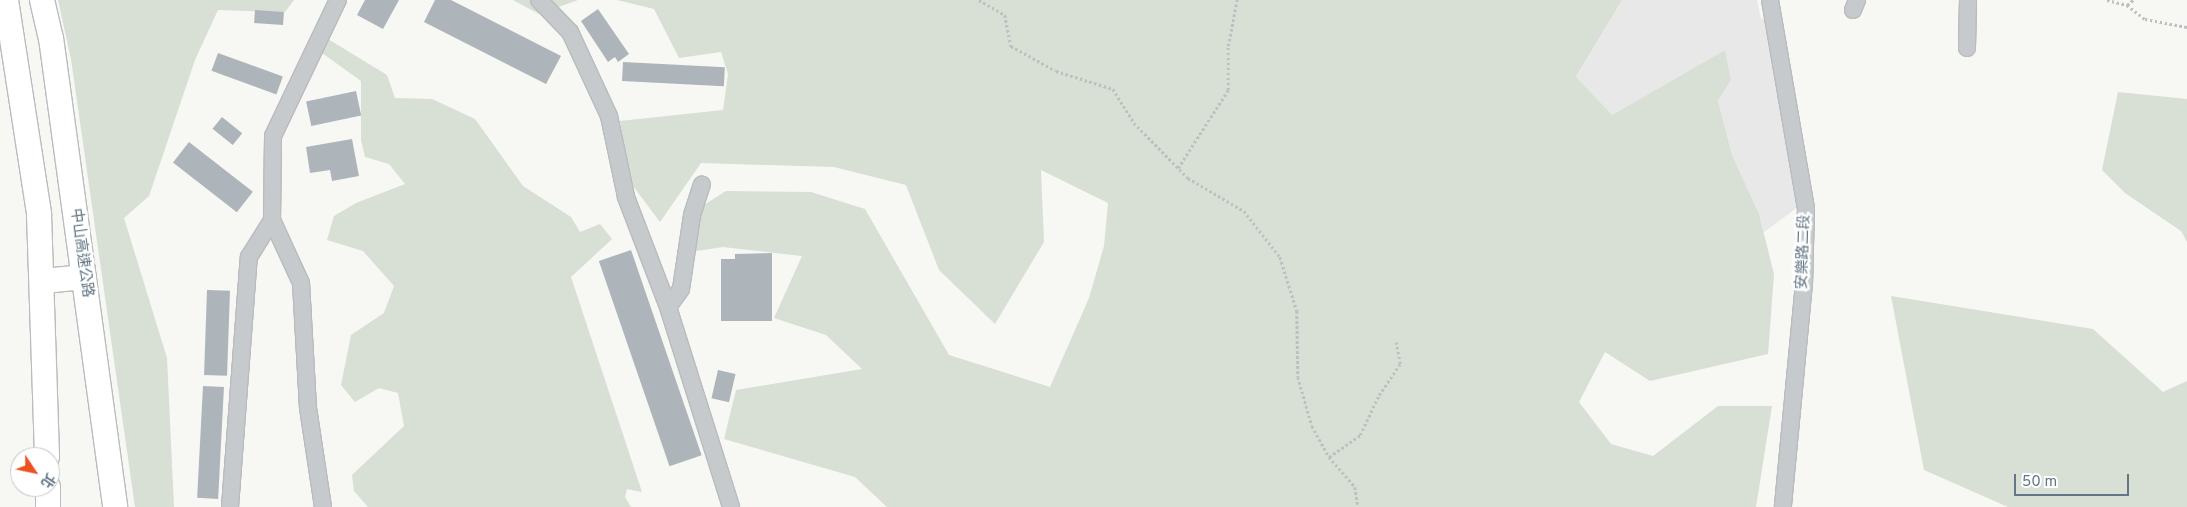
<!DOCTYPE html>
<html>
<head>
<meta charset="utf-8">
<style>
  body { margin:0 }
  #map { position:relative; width:2187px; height:507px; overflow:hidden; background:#f7f7f3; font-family:Overpass,"Noto Sans TC",sans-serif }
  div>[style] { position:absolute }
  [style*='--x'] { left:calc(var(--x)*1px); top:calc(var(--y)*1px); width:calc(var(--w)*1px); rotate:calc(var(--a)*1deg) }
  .built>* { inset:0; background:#e7e8e7 }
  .green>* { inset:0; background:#d8dfd4 }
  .building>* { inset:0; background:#adb5bb; transform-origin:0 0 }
  .path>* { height:2.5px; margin-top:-1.25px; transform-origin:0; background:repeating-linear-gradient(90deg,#bdc0c2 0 2.5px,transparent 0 5px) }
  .roads { filter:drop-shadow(1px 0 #b8bcbf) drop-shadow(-1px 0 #b8bcbf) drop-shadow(0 1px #b8bcbf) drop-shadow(0 -1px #b8bcbf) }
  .minor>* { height:16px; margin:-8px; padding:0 8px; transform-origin:8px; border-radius:8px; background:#c6cacd }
  .highway>* { height:24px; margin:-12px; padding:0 12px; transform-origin:12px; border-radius:12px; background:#fff }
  span { translate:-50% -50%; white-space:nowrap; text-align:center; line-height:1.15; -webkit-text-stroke:5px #fff; paint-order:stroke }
  .street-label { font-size:15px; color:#647686 }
  .north { position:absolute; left:10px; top:447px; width:50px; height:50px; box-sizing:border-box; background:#fff; border:1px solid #c1c8cf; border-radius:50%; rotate:124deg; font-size:14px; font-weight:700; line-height:20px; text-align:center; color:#647686 }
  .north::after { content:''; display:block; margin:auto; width:18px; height:22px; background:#eb521f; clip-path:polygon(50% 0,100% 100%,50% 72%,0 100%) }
  .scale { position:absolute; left:2014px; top:474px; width:115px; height:22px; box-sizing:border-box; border:2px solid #647686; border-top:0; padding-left:6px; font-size:15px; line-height:18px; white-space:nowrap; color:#647686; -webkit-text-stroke:4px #fff; paint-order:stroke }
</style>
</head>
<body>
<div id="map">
  <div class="built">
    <div style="clip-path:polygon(1622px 0,1757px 0,1761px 19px,1773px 16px,1802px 204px,1764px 232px,1759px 214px,1732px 155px,1718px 101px,1731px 80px,1725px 50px,1612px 115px,1576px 78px)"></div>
  </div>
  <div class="green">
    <div style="clip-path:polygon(58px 0,294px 0,285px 12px,218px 10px,195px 60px,149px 196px,124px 218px,167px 358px,174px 507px,135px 507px,71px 59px)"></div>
    <div style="clip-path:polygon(513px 0,578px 0,539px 14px)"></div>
    <div style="clip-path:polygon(617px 0,1622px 0,1576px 77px,1612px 115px,1725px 50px,1731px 80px,1718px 101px,1732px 155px,1759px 214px,1774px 274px,1768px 354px,1650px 381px,1605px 352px,1579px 402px,1611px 444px,1653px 456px,1718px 406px,1772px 406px,1756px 507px,887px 507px,855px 477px,724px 439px,736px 390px,862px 369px,826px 335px,774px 318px,802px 256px,723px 247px,690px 252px,688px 215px,726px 191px,811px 192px,865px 209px,949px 355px,1050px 387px,1089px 298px,1104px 246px,1108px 203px,1041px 170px,1044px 242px,995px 324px,939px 270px,906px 185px,834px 167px,701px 163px,660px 222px,630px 182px,620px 121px,723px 110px,728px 74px,721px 52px,679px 58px,654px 9px)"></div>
    <div style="clip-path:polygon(328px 39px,387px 75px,395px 98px,432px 99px,475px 119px,523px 186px,571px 217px,580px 232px,600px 224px,612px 239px,571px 277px,642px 492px,627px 489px,625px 497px,631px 507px,368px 507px,354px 491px,352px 475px,404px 426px,398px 393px,379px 388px,355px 402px,341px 385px,351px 335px,384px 313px,394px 286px,363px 251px,327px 240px,334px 216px,356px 203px,405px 184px,389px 164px,365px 157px,361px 140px,361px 81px,322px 53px)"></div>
    <div style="clip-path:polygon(2118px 92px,2187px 99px,2187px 242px,2181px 231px,2125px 193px,2102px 170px)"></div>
    <div style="clip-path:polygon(1891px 296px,2093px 329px,2163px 392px,2187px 381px,2187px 507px,2008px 507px,1924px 470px)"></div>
  </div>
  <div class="building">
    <div style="clip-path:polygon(365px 0,399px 0,383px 29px,357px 15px)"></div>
    <div style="clip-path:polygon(435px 0,451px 0,561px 56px,546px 84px,424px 22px)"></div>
    <div style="clip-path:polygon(598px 9px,629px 54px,618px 62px,615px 57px,608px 62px,581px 21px)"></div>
    <div style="left:255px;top:10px;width:29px;height:13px;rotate:4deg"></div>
    <div style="left:218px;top:53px;width:69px;height:19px;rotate:20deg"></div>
    <div style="left:623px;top:62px;width:102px;height:19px;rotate:3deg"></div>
    <div style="left:356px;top:91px;width:25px;height:51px;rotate:78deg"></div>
    <div style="left:222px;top:117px;width:26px;height:15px;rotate:39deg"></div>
    <div style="clip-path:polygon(352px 139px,359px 176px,332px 181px,330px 170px,310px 173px,306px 147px)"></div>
    <div style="left:189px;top:142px;width:81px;height:26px;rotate:38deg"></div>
    <div style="left:631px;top:250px;width:217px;height:34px;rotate:71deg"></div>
    <div style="clip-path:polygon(772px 253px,772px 321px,721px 321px,721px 259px,735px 259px,735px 254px)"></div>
    <div style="left:207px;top:290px;width:23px;height:85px;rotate:2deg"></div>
    <div style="left:718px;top:370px;width:18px;height:29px;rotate:13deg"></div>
    <div style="left:203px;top:386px;width:21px;height:112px;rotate:3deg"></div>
  </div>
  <div class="path">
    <div style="--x:979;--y:0;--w:30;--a:30"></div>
    <div style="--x:1005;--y:15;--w:32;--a:79"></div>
    <div style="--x:1011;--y:46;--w:51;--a:29.1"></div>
    <div style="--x:1056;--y:71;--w:60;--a:17.5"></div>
    <div style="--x:1113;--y:89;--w:40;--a:58"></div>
    <div style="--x:1134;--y:123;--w:77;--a:45.5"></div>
    <div style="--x:1188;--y:178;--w:65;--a:30.5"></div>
    <div style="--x:1244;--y:211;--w:58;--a:52"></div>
    <div style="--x:1280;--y:257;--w:57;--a:72.5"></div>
    <div style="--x:1297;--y:311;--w:66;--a:89.1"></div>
    <div style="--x:1298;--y:377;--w:51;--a:74.1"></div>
    <div style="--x:1312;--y:426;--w:35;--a:61"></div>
    <div style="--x:1329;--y:457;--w:40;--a:49"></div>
    <div style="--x:1355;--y:487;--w:20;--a:81"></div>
    <div style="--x:2107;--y:0;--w:21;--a:14"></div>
    <div style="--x:2127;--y:5;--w:8;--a:-40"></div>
    <div style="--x:2127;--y:5;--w:23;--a:38"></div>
    <div style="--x:2145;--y:19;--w:43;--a:10.8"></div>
    <div style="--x:1178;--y:168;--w:93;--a:-57.3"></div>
    <div style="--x:1228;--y:90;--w:44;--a:-90"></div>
    <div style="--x:1228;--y:46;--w:47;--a:-78.9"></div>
    <div style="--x:1329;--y:457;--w:38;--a:-35"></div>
    <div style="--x:1360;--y:435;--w:44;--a:-64.6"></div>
    <div style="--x:1379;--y:395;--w:37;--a:-56"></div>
    <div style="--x:1400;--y:364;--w:22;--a:-100"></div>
  </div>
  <div class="roads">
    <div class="minor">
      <div style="--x:539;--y:0;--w:45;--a:45.9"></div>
      <div style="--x:570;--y:32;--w:93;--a:65.1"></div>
      <div style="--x:609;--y:116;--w:83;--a:78.1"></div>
      <div style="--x:626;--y:197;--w:118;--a:69.1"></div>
      <div style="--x:668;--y:307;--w:210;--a:72.5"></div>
      <div style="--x:1770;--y:0;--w:211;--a:80.2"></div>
      <div style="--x:1806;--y:208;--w:75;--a:91.5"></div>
      <div style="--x:1804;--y:283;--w:225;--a:95.4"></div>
      <div style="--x:1853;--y:10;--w:11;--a:-68"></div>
      <div style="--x:1967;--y:48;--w:48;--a:-88.8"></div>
      <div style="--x:668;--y:307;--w:22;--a:-54"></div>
      <div style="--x:681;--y:289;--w:75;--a:-81.5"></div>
      <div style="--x:692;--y:215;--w:32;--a:-72"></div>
      <div style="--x:230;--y:507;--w:251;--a:-85.7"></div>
      <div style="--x:249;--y:257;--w:44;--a:-58.1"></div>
      <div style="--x:323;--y:507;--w:100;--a:-98.6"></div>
      <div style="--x:308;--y:408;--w:125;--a:-93.2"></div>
      <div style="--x:301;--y:283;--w:69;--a:-114.7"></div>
      <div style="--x:272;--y:220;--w:84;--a:-89.3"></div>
      <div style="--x:273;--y:136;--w:151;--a:-64.5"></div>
    </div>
    <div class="highway">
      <div style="--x:6;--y:0;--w:217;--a:81.2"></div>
      <div style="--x:39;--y:214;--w:243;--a:88.1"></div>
      <div style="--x:42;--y:0;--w:39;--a:77"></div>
      <div style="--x:51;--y:38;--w:473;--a:82.2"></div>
      <div style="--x:44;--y:281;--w:40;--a:-5.7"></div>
      <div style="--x:48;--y:487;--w:20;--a:90"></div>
    </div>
  </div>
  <div class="street-label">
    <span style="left:1804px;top:252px;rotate:-88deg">安樂路二段</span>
    <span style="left:81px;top:253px;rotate:82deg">中山高速公路</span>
  </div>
  <div class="north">北</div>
  <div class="scale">50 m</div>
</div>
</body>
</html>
